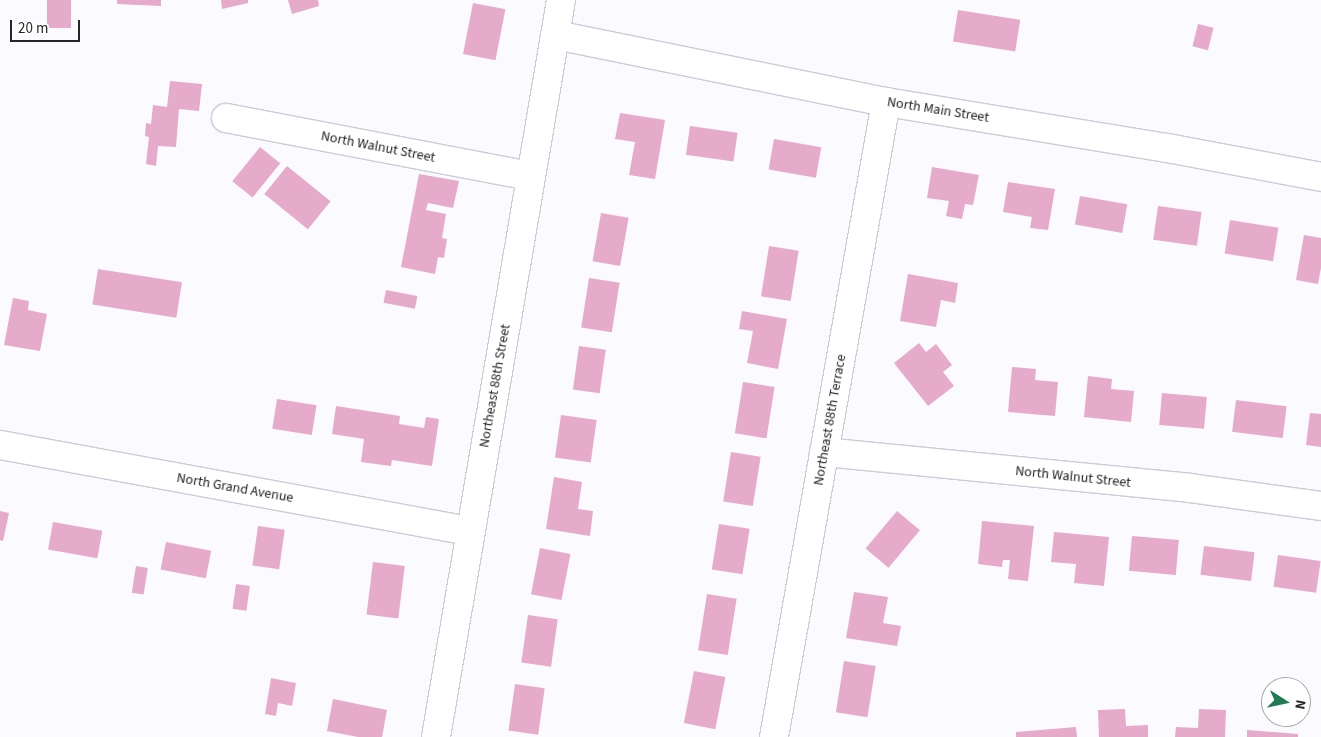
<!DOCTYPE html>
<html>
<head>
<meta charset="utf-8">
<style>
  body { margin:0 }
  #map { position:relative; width:1321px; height:737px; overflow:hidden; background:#fafaff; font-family:"Source Sans 3",sans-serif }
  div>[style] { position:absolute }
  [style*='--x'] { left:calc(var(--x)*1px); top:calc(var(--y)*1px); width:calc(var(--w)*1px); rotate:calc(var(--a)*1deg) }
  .building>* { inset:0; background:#e6abcb; transform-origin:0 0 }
  .roads { filter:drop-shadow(1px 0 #cbccd7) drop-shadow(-1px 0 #cbccd7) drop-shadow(0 1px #cbccd7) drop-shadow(0 -1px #cbccd7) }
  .minor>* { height:28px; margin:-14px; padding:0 14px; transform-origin:14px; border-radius:14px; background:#fff }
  span { translate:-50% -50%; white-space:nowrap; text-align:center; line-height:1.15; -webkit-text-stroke:5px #fff; paint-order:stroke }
  .street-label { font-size:14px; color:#26262a }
  .north { position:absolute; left:1261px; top:677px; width:50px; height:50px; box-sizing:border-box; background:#fff; border:1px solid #a8a8aa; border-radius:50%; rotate:100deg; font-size:14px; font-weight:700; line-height:20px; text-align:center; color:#26262a }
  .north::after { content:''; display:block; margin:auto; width:18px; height:22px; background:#1f7b50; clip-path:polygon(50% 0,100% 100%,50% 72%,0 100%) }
  .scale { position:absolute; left:10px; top:20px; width:70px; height:22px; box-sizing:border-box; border:2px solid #26262a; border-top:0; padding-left:6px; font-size:15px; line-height:18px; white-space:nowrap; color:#26262a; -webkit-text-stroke:4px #fff; paint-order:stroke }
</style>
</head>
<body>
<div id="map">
  <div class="building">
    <div style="left:47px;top:0;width:24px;height:28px"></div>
    <div style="clip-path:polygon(117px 0,161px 0,161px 6px,117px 4px)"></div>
    <div style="clip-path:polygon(221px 0,248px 0,248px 3px,222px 9px)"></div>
    <div style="clip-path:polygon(288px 0,318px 0,319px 6px,292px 14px)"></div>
    <div style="left:473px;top:3px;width:33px;height:52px;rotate:11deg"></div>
    <div style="left:958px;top:10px;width:63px;height:32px;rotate:9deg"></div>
    <div style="left:1198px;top:24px;width:16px;height:23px;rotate:14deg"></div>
    <div style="clip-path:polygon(170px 81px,202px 84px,199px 111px,179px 109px,176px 147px,158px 146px,156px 166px,146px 164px,149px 137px,145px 136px,146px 123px,151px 124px,153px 105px,167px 107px)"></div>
    <div style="clip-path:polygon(620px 113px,665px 120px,655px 179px,629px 175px,635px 142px,615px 139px)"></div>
    <div style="left:690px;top:126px;width:48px;height:29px;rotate:8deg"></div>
    <div style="left:774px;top:139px;width:48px;height:31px;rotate:10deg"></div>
    <div style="left:260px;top:147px;width:26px;height:44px;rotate:39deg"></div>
    <div style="left:287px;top:166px;width:56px;height:36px;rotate:39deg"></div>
    <div style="clip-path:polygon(932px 167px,979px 175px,973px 205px,965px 204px,962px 219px,946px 216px,949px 201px,927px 198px)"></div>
    <div style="clip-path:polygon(419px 174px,459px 181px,453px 208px,428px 203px,426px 210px,446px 214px,442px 238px,447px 239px,444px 258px,438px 257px,435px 274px,401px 267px)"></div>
    <div style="clip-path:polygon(1008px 182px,1055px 189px,1048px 230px,1030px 228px,1032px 217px,1003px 212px)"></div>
    <div style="left:1080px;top:196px;width:48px;height:29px;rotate:10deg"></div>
    <div style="left:1158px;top:206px;width:44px;height:34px;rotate:8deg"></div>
    <div style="left:601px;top:213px;width:28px;height:49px;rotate:10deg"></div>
    <div style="left:1230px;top:220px;width:49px;height:34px;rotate:9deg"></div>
    <div style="clip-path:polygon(1304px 235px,1321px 238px,1321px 268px,1318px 284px,1296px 280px)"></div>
    <div style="left:769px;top:246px;width:30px;height:51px;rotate:9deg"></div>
    <div style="left:98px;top:269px;width:85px;height:36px;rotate:9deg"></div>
    <div style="clip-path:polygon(908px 274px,958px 283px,955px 303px,941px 300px,936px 327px,900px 321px)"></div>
    <div style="left:589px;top:278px;width:31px;height:50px;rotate:9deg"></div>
    <div style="left:386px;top:290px;width:32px;height:13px;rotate:11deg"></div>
    <div style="clip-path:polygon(13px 298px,29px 301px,28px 310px,47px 314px,40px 351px,4px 345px)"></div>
    <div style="clip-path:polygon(742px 311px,787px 319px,778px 369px,747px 363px,753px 331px,739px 329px)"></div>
    <div style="clip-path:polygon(919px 343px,926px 352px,936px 344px,952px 365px,943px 372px,954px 386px,928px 406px,894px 363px)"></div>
    <div style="left:579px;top:346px;width:27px;height:44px;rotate:8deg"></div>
    <div style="clip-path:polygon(1012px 367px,1036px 369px,1035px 380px,1058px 382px,1055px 416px,1008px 412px)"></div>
    <div style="clip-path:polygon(1088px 376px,1112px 379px,1111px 389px,1134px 391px,1131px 422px,1084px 417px)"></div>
    <div style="left:743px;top:382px;width:32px;height:52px;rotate:9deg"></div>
    <div style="left:1162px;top:393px;width:45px;height:32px;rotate:5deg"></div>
    <div style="left:277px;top:399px;width:40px;height:30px;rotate:9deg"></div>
    <div style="left:1236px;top:400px;width:51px;height:32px;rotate:7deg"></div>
    <div style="clip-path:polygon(336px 406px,400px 416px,399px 424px,424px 428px,426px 417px,439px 419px,432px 466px,392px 460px,391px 466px,361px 462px,364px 439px,332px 434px)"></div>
    <div style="clip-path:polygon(1310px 413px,1321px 414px,1321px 447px,1306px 445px)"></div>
    <div style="left:561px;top:415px;width:36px;height:43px;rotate:8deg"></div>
    <div style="left:731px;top:452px;width:30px;height:50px;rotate:9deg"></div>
    <div style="clip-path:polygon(554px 477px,582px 482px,578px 509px,593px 511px,590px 536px,546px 529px)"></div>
    <div style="clip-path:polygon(0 511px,9px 513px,3px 541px,0 540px)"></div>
    <div style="left:897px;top:511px;width:30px;height:49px;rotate:40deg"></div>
    <div style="clip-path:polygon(982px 521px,1034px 526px,1028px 581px,1008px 579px,1010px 560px,1003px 560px,1002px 567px,978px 564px)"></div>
    <div style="left:53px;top:522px;width:50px;height:28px;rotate:10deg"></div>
    <div style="left:719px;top:524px;width:31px;height:46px;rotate:9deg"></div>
    <div style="left:258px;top:526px;width:27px;height:40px;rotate:8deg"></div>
    <div style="clip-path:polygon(1054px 532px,1109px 537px,1104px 586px,1074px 583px,1076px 564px,1051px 562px)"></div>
    <div style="left:1132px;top:536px;width:47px;height:35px;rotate:5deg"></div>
    <div style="left:166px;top:542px;width:46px;height:28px;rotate:11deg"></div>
    <div style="left:1204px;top:546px;width:51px;height:29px;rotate:7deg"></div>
    <div style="left:540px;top:548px;width:31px;height:47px;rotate:11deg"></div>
    <div style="left:1278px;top:555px;width:43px;height:32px;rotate:8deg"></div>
    <div style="left:373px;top:562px;width:32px;height:53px;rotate:7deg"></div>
    <div style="left:136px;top:566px;width:12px;height:27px;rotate:9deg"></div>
    <div style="left:236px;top:584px;width:14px;height:25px;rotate:8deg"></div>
    <div style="clip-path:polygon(854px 592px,888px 597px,883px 623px,901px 626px,897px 646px,846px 638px)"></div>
    <div style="left:707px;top:594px;width:30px;height:57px;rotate:9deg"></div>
    <div style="left:528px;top:615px;width:30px;height:48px;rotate:8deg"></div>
    <div style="left:844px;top:661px;width:32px;height:52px;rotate:9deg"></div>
    <div style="left:694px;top:671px;width:32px;height:53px;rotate:11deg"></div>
    <div style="clip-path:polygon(271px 678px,296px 683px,292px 706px,278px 703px,276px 716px,265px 714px)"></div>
    <div style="left:515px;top:684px;width:30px;height:47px;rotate:8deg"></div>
    <div style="clip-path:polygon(333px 699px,387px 710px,382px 737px,358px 737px,327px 731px)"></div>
    <div style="clip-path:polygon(1125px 709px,1126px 726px,1148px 725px,1148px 737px,1099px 737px,1098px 710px)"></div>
    <div style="clip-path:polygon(1199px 709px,1226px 710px,1225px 737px,1175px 737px,1176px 727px,1198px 728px)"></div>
    <div style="clip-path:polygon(1076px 727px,1077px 737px,1016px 737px,1016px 732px)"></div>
    <div style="clip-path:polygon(1247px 730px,1298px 734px,1298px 737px,1247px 737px)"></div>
  </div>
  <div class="roads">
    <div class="minor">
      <div style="--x:556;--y:35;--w:337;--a:11.5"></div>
      <div style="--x:886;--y:102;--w:286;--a:9.3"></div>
      <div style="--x:1168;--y:148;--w:156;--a:10.7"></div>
      <div style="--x:226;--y:118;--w:310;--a:10.8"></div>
      <div style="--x:0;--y:445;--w:478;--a:10.4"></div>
      <div style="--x:824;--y:452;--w:368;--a:5.6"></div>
      <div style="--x:1190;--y:488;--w:132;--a:7.8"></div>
      <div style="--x:436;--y:737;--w:748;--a:-80.37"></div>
      <div style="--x:774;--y:737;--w:645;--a:-80"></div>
    </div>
  </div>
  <div class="street-label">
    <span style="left:938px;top:110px;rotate:9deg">North Main Street</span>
    <span style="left:378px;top:147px;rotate:11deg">North Walnut Street</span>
    <span style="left:495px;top:386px;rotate:-80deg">Northeast 88th Street</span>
    <span style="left:830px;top:420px;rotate:-80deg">Northeast 88th Terrace</span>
    <span style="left:1073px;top:477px;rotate:6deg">North Walnut Street</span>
    <span style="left:235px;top:488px;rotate:10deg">North Grand Avenue</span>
  </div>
  <div class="north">N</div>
  <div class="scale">20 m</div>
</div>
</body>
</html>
